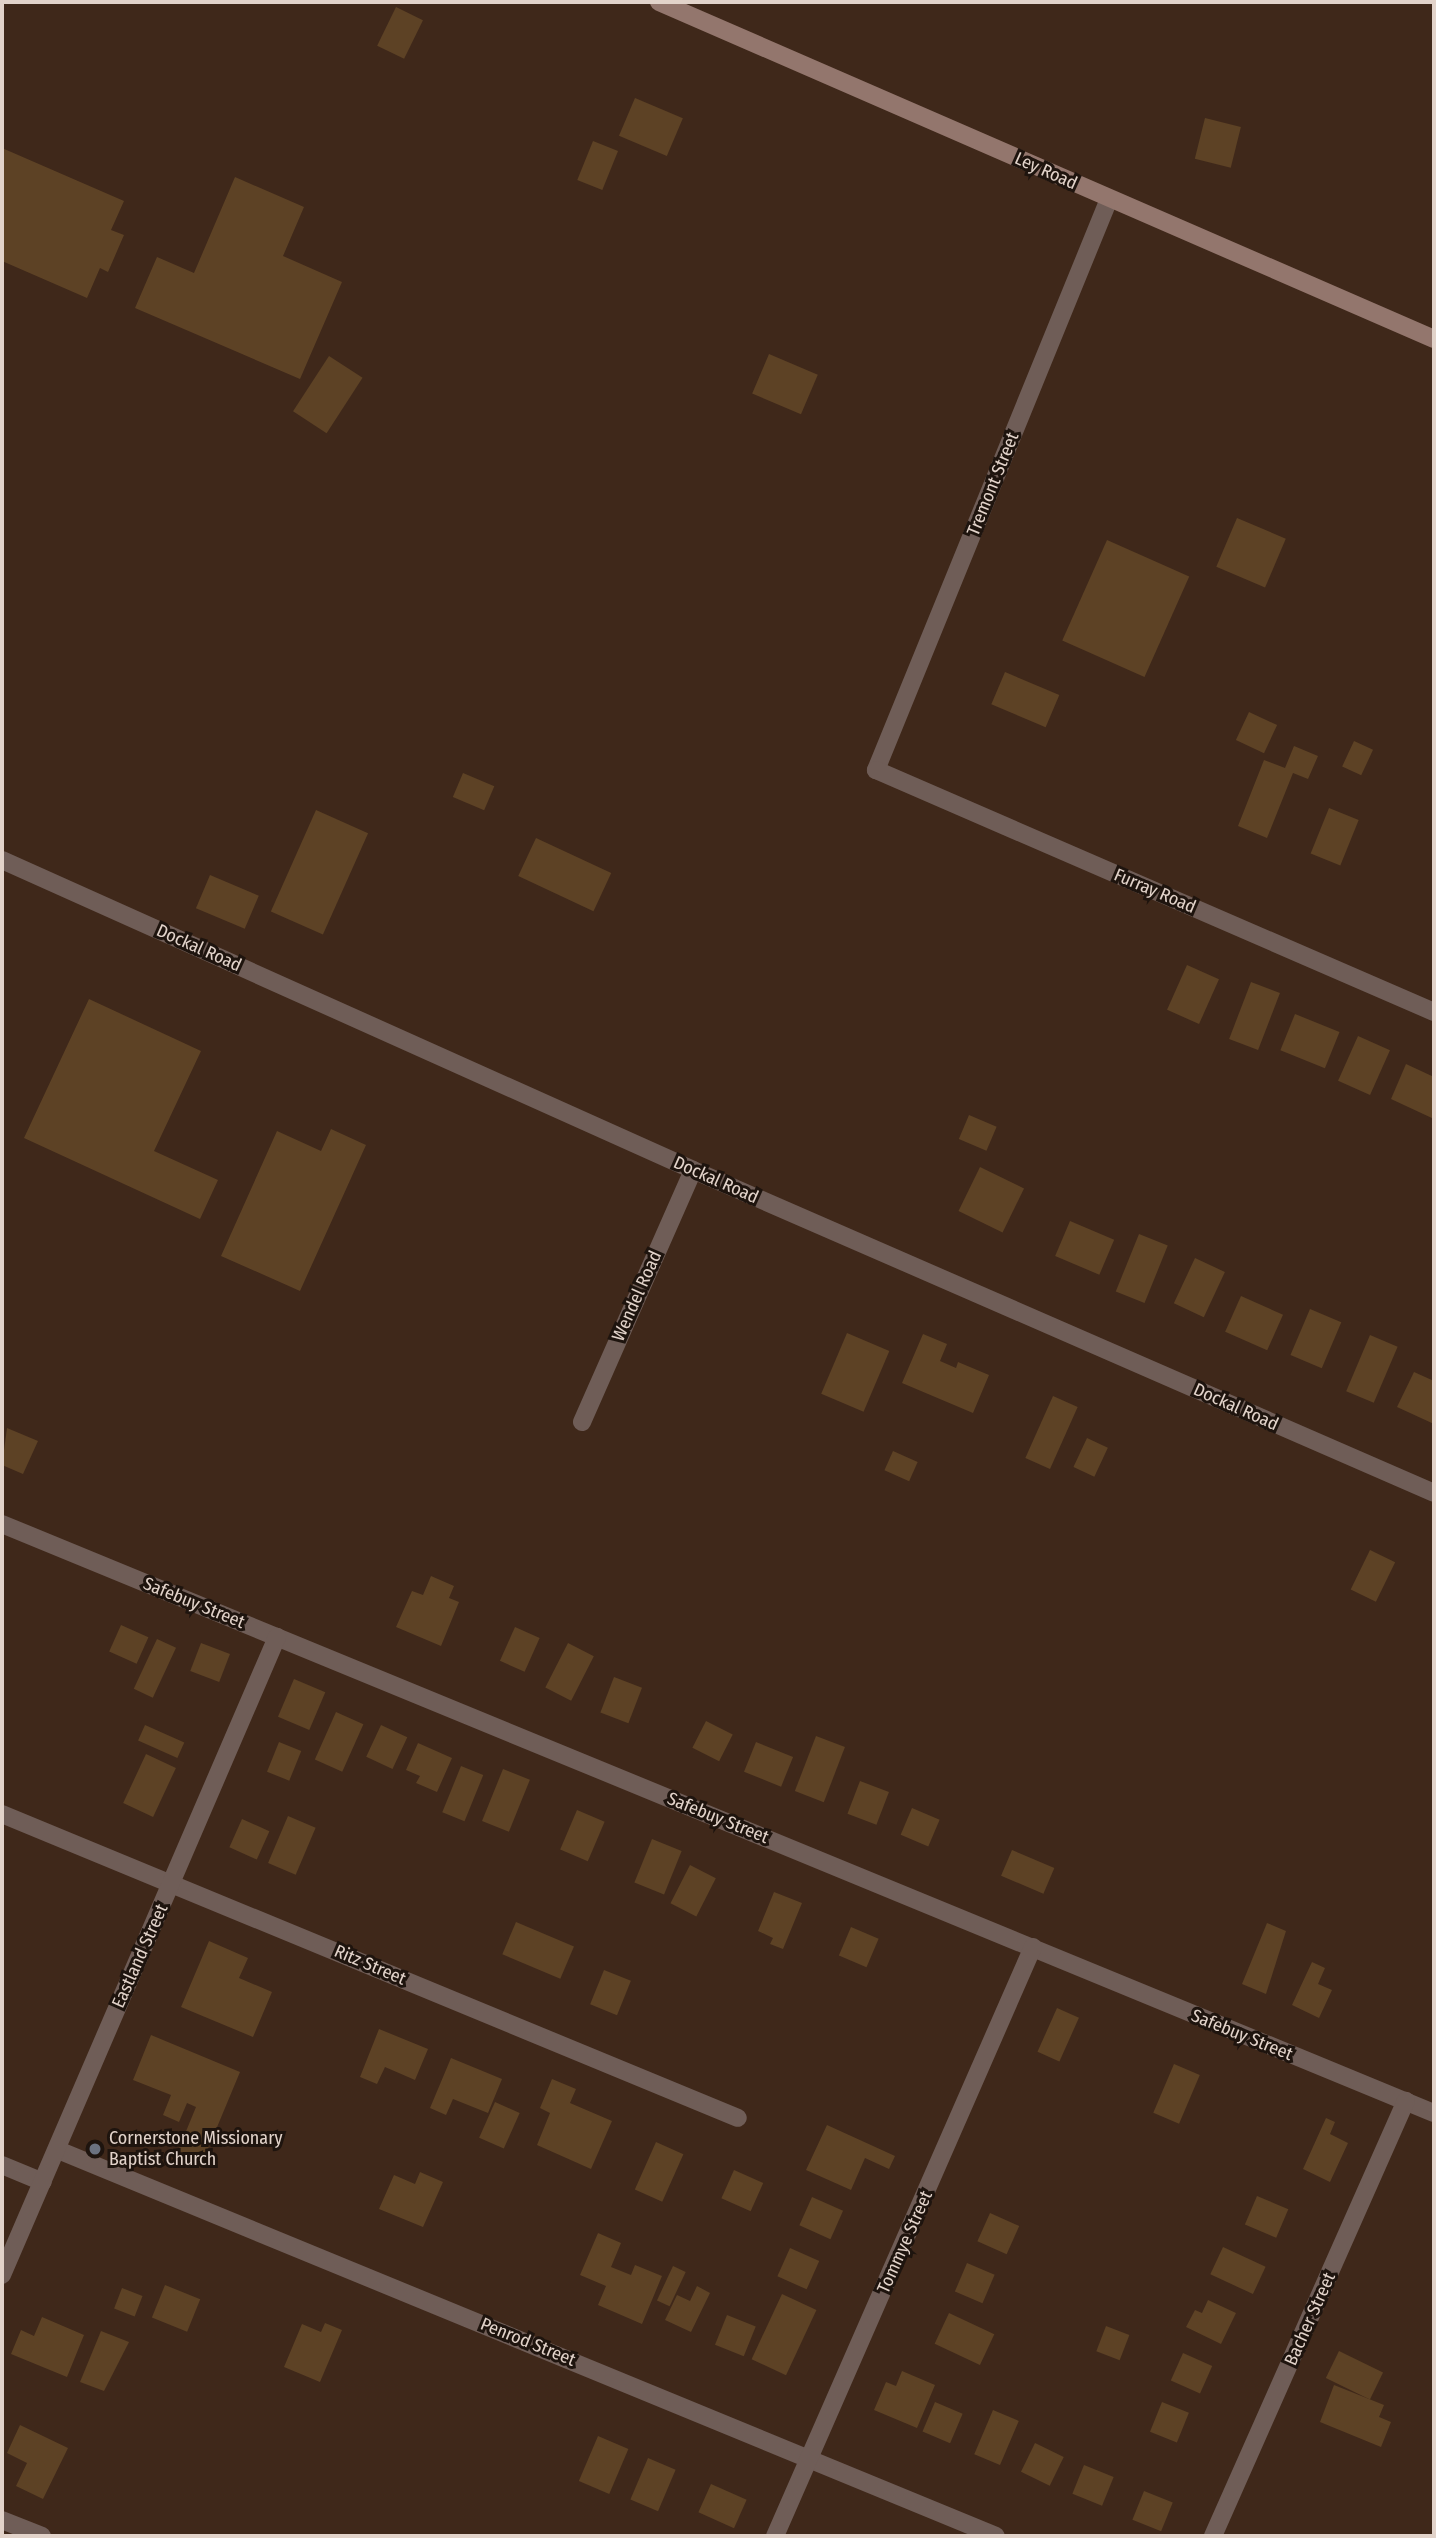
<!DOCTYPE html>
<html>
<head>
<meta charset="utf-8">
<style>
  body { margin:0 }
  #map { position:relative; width:1436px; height:2538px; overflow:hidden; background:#3f281a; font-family:"Fira Sans Condensed",sans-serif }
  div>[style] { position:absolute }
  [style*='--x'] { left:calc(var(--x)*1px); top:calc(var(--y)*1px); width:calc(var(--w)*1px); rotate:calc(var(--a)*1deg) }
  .building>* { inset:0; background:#5d4225; transform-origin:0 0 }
  .street>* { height:18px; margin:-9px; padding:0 9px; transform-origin:9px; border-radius:9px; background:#6f5d57 }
  .secondary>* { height:18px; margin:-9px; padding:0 9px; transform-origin:9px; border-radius:9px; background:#93766d }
  .dots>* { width:19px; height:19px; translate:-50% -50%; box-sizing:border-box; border:4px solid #1e140e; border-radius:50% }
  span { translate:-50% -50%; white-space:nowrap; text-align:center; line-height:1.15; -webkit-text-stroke:6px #1e140e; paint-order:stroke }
  .street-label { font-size:18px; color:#e2d3ca }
  .poi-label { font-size:18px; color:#e2d3ca }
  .left { translate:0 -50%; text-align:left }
  .frame { position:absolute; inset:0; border:4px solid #e2d3ca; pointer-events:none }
</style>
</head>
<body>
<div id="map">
  <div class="building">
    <div style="left:396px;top:7px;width:30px;height:43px;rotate:26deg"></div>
    <div style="left:635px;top:98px;width:52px;height:41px;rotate:23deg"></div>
    <div style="left:1205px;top:118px;width:37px;height:42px;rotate:14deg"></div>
    <div style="left:593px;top:141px;width:27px;height:42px;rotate:22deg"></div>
    <div style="clip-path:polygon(2px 148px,124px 201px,111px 230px,124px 235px,108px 272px,100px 268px,87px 298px,2px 261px)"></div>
    <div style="clip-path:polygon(235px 177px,304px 207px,283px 256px,342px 282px,300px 379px,135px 308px,157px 257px,194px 273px)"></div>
    <div style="left:769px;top:354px;width:53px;height:43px;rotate:23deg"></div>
    <div style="left:329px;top:356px;width:40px;height:66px;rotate:33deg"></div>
    <div style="left:1237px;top:518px;width:53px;height:53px;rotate:23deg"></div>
    <div style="left:1107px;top:540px;width:90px;height:110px;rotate:24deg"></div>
    <div style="left:1005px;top:672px;width:59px;height:35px;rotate:23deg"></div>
    <div style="left:1249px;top:712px;width:31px;height:31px;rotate:25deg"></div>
    <div style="left:1354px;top:741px;width:21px;height:28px;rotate:25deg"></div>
    <div style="clip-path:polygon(1294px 746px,1318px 756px,1308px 779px,1293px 773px,1267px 838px,1238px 826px,1264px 760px,1285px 768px)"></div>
    <div style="left:463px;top:773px;width:34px;height:26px;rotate:23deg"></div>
    <div style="left:1329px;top:808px;width:32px;height:49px;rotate:22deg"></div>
    <div style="left:316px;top:810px;width:57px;height:111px;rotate:24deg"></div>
    <div style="left:536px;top:838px;width:83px;height:42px;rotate:25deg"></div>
    <div style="left:210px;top:875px;width:53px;height:36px;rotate:23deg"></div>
    <div style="left:1187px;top:965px;width:35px;height:49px;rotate:24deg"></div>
    <div style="left:1251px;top:982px;width:31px;height:61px;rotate:21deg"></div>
    <div style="clip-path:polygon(89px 999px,201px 1051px,154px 1151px,218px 1180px,200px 1219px,24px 1138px)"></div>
    <div style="left:1295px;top:1014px;width:48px;height:39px;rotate:22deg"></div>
    <div style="left:1358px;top:1036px;width:35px;height:49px;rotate:24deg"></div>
    <div style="clip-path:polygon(1406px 1064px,1434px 1077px,1434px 1119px,1391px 1099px)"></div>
    <div style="left:969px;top:1115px;width:30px;height:26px;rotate:23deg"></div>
    <div style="clip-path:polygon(331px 1129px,366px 1145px,300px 1291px,221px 1256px,277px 1131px,321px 1151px)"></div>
    <div style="left:980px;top:1167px;width:49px;height:49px;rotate:26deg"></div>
    <div style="left:1070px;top:1221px;width:48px;height:38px;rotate:23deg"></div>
    <div style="left:1139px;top:1234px;width:31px;height:62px;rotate:22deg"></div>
    <div style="left:1195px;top:1258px;width:33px;height:50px;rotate:25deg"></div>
    <div style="left:1241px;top:1296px;width:46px;height:39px;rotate:24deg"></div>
    <div style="left:1310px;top:1309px;width:34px;height:50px;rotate:23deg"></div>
    <div style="left:847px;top:1333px;width:46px;height:66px;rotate:23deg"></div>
    <div style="clip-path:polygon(923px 1334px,947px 1344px,940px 1361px,956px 1368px,958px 1362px,989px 1375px,973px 1413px,902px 1383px)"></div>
    <div style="left:1370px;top:1335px;width:30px;height:61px;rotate:23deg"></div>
    <div style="clip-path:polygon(1414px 1372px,1434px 1381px,1434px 1424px,1397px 1407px)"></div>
    <div style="left:1053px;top:1396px;width:27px;height:68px;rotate:24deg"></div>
    <div style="clip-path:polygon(7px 1428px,38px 1441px,23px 1474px,2px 1465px)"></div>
    <div style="left:1087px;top:1438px;width:23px;height:32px;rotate:25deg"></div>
    <div style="left:893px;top:1451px;width:27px;height:21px;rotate:24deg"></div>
    <div style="left:1370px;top:1550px;width:28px;height:44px;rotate:26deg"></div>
    <div style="clip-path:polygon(431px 1576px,454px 1586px,449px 1598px,459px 1602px,441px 1646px,396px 1627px,412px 1591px,423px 1595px)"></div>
    <div style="left:121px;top:1625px;width:30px;height:29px;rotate:24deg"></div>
    <div style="left:515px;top:1627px;width:27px;height:37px;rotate:24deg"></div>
    <div style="left:157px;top:1639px;width:21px;height:55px;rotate:25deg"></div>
    <div style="left:201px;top:1643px;width:31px;height:30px;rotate:21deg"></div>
    <div style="left:568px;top:1643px;width:29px;height:50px;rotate:27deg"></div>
    <div style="left:614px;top:1677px;width:30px;height:38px;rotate:21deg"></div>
    <div style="left:294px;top:1679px;width:34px;height:41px;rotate:23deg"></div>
    <div style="left:336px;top:1712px;width:30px;height:52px;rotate:24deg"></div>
    <div style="left:706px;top:1721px;width:30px;height:30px;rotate:27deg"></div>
    <div style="left:145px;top:1725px;width:43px;height:17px;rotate:24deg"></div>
    <div style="left:381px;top:1725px;width:29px;height:35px;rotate:25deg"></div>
    <div style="left:816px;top:1736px;width:31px;height:59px;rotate:21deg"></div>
    <div style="left:279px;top:1742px;width:24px;height:32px;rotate:22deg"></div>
    <div style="left:756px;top:1742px;width:40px;height:32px;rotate:22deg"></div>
    <div style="clip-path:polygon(418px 1743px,452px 1758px,437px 1792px,416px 1783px,420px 1776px,406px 1770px)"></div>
    <div style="left:146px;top:1754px;width:33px;height:54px;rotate:25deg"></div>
    <div style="left:461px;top:1766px;width:24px;height:50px;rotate:22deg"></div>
    <div style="left:503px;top:1769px;width:29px;height:56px;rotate:22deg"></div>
    <div style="left:860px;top:1781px;width:31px;height:35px;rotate:21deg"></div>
    <div style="left:912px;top:1808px;width:30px;height:29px;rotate:23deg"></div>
    <div style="left:577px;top:1810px;width:30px;height:43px;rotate:23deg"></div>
    <div style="left:288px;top:1816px;width:30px;height:51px;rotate:23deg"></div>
    <div style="left:242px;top:1819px;width:30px;height:31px;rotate:24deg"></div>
    <div style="left:652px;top:1839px;width:32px;height:47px;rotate:22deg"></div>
    <div style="left:1012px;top:1850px;width:46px;height:28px;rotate:23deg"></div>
    <div style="left:690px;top:1865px;width:29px;height:43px;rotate:27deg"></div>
    <div style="clip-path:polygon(774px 1892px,802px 1903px,783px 1949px,770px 1944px,773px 1938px,758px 1931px)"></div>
    <div style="left:516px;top:1922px;width:63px;height:35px;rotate:23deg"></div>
    <div style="clip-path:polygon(1267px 1923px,1286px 1931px,1266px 1994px,1242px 1984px)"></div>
    <div style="left:851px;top:1927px;width:30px;height:31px;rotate:23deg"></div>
    <div style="clip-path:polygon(209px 1941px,248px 1958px,239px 1978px,272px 1992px,253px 2037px,181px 2007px)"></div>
    <div style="clip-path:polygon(1312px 1962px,1325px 1968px,1318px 1984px,1332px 1990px,1319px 2018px,1292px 2005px)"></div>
    <div style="left:604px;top:1970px;width:29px;height:37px;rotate:22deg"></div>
    <div style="left:1057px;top:2008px;width:24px;height:48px;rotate:24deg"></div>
    <div style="clip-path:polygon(379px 2029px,428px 2049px,415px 2080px,385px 2067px,377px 2084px,360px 2077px)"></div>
    <div style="clip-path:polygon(151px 2035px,240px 2072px,200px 2168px,175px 2158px,196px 2107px,187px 2103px,179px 2122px,163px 2115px,171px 2095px,133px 2080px)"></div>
    <div style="clip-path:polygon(451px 2058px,502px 2079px,488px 2113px,453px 2099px,446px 2115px,430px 2108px)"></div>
    <div style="left:1174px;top:2064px;width:28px;height:53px;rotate:23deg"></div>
    <div style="clip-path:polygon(552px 2079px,576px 2089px,570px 2103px,612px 2121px,591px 2169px,537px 2145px,550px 2113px,540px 2108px)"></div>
    <div style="left:495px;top:2102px;width:27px;height:39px;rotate:24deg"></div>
    <div style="clip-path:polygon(1326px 2118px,1335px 2122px,1330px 2134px,1348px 2143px,1330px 2182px,1303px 2169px)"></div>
    <div style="clip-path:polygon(827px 2125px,895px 2156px,889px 2169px,865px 2158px,851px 2190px,806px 2170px)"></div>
    <div style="left:656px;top:2142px;width:30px;height:52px;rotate:24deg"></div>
    <div style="left:734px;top:2170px;width:32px;height:31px;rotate:24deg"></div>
    <div style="clip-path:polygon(420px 2172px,443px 2182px,423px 2227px,379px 2209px,394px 2175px,415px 2184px)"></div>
    <div style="left:1257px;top:2196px;width:34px;height:31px;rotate:23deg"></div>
    <div style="left:812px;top:2197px;width:34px;height:31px;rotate:24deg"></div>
    <div style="left:990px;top:2213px;width:32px;height:31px;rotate:24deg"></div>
    <div style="clip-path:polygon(598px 2233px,621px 2243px,611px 2267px,631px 2275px,635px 2265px,662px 2276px,642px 2324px,598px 2305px,606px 2286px,580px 2275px)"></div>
    <div style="left:1223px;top:2247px;width:47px;height:30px;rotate:25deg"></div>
    <div style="left:790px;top:2248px;width:32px;height:31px;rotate:24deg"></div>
    <div style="left:967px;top:2263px;width:30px;height:31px;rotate:23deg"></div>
    <div style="left:673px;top:2266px;width:14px;height:38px;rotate:25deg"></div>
    <div style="left:165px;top:2285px;width:38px;height:35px;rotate:22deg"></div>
    <div style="clip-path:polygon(697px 2286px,710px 2293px,691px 2332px,665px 2320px,677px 2295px,690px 2301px)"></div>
    <div style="left:122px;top:2288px;width:22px;height:22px;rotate:21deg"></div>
    <div style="left:782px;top:2294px;width:38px;height:72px;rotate:25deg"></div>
    <div style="clip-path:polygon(1208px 2300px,1236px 2313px,1221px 2344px,1186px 2327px,1195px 2310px,1202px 2313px)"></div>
    <div style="left:949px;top:2313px;width:50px;height:34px;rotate:25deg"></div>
    <div style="left:727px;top:2315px;width:31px;height:32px;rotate:22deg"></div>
    <div style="clip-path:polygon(42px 2317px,84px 2335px,67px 2377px,11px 2354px,21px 2330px,34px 2336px)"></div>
    <div style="clip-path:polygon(325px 2323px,342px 2330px,320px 2382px,284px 2367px,302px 2324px,321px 2332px)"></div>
    <div style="left:1106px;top:2326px;width:25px;height:27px;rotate:21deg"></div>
    <div style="clip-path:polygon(101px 2331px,129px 2342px,104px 2391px,80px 2382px)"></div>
    <div style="left:1339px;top:2351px;width:49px;height:30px;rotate:26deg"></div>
    <div style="left:1183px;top:2353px;width:32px;height:30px;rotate:24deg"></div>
    <div style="clip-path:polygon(902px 2371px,935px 2385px,917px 2428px,874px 2410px,886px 2382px,896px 2386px)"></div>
    <div style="clip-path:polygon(1334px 2385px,1384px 2405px,1379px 2417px,1391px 2422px,1381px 2447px,1320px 2422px)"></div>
    <div style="left:935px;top:2402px;width:30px;height:32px;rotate:23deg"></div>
    <div style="left:1162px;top:2402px;width:29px;height:32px;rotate:22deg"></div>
    <div style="left:993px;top:2410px;width:28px;height:48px;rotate:23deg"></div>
    <div style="clip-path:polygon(20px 2425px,68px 2448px,43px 2499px,16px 2486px,27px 2463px,7px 2453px)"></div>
    <div style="left:598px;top:2436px;width:33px;height:49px;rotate:23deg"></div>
    <div style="left:1035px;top:2443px;width:32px;height:32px;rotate:26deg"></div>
    <div style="left:648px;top:2458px;width:30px;height:45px;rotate:23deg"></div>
    <div style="left:1084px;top:2465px;width:32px;height:31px;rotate:22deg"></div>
    <div style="left:711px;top:2484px;width:39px;height:31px;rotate:24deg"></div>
    <div style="left:1144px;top:2491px;width:31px;height:31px;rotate:22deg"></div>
  </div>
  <div class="street">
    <div style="--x:1109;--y:199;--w:617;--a:112.2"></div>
    <div style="--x:876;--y:770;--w:608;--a:23.45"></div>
    <div style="--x:2;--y:860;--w:757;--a:24.16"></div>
    <div style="--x:693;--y:1170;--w:808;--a:23.55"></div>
    <div style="--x:582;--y:1422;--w:275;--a:-66.2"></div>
    <div style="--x:2;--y:1524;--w:1548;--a:22.36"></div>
    <div style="--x:2;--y:1814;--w:796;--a:22.44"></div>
    <div style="--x:58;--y:2150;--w:1014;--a:22.37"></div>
    <div style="--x:2;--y:2165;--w:44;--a:22.5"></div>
    <div style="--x:2;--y:2275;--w:695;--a:-66.68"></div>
    <div style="--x:2;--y:2520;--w:43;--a:21.8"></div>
    <div style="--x:775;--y:2536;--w:643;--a:-66.35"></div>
    <div style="--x:1213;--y:2536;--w:476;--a:-66.1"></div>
  </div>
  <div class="secondary">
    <div style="--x:659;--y:2;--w:845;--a:23.5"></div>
  </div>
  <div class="dots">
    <div style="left:95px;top:2149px;background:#6b7280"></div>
  </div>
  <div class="street-label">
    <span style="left:1046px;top:171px;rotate:24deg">Ley Road</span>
    <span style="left:993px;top:484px;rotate:-68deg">Tremont Street</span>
    <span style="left:1155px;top:891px;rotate:23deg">Furray Road</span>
    <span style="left:199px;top:948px;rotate:24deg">Dockal Road</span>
    <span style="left:716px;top:1180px;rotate:24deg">Dockal Road</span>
    <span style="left:637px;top:1296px;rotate:-66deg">Wendel Road</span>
    <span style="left:1236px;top:1407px;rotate:24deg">Dockal Road</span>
    <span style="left:194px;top:1603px;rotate:22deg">Safebuy Street</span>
    <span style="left:718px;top:1818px;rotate:22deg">Safebuy Street</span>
    <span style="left:140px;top:1956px;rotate:-66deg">Eastland Street</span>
    <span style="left:370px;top:1965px;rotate:23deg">Ritz Street</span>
    <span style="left:1242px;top:2035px;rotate:22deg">Safebuy Street</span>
    <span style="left:905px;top:2242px;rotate:-66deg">Tommye Street</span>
    <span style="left:1310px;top:2319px;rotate:-66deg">Bacher Street</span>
    <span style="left:528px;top:2342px;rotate:22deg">Penrod Street</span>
  </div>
  <div class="poi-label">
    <span class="left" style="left:109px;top:2149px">Cornerstone Missionary<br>Baptist Church</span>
  </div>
  <div class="frame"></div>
</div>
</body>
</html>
